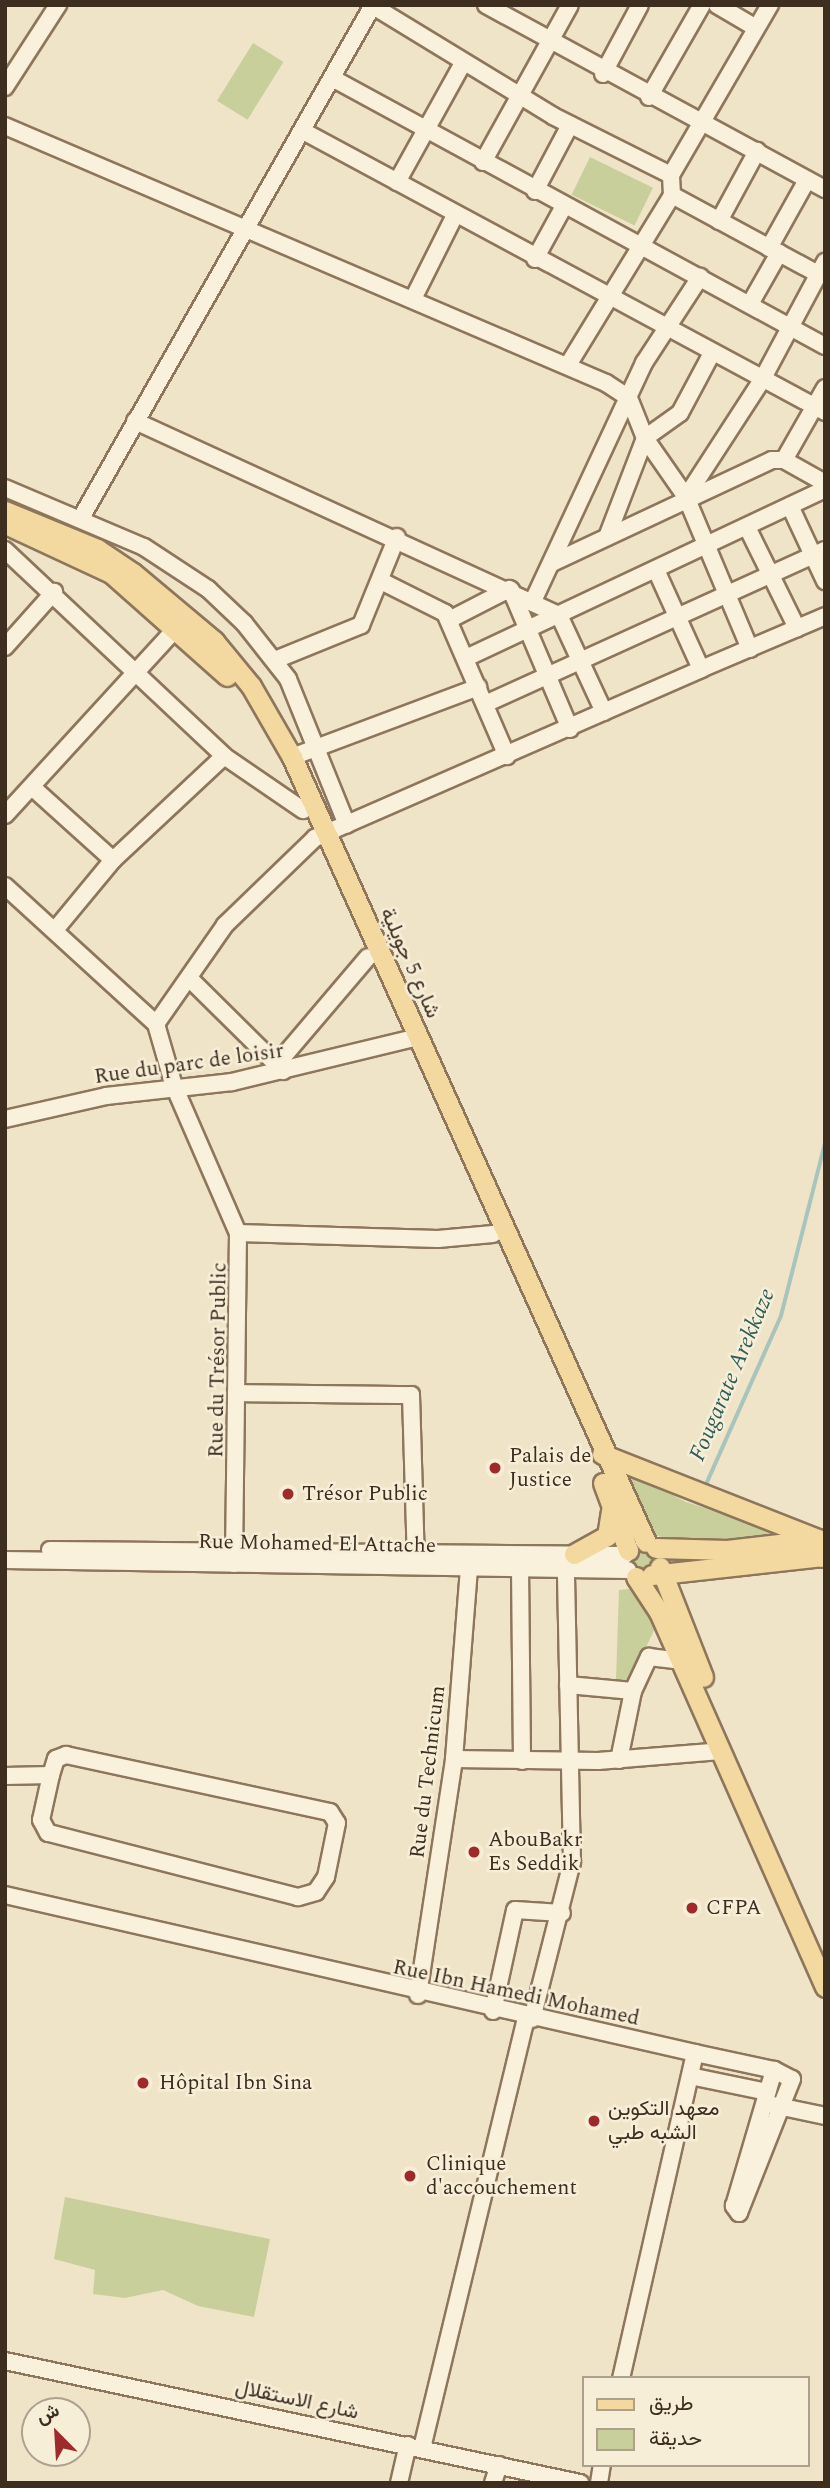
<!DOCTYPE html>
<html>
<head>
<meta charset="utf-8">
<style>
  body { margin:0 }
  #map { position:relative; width:830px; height:2488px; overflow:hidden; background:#f0e4c8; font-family:Spectral,Vazirmatn,serif }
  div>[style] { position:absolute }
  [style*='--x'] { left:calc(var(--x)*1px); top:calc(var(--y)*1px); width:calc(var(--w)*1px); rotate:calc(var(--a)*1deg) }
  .green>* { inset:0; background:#c9cf9b; transform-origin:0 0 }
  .round { border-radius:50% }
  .stream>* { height:3.5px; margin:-1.75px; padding:0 1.75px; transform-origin:1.75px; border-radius:1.75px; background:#a9c4bc }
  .roads { filter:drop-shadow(2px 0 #8d765c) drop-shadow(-2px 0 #8d765c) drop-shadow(0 2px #8d765c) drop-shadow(0 -2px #8d765c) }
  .minor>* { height:16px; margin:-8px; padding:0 8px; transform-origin:8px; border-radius:8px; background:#faf1dc }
  .major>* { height:19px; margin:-9.5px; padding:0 9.5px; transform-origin:9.5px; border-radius:9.5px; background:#f3d9a0 }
  .dots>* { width:19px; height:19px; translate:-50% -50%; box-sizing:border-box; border:4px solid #f7eed8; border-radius:50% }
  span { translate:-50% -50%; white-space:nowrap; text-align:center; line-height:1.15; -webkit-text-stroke:5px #f7eed8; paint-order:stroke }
  .street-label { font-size:21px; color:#3d2e20 }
  .poi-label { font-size:21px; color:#3d2e20 }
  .left { translate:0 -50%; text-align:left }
  .water-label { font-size:23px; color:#2f5d5a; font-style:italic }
  .frame { position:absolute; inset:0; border:7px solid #3d2e20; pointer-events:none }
  .legend { position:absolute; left:582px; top:2376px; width:228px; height:91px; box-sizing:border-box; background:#f7eed8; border:2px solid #ada18e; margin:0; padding:9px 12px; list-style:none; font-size:21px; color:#3d2e20 }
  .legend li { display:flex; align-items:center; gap:14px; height:35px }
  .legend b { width:35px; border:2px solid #ada18e }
  .north { position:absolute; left:21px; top:2397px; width:70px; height:70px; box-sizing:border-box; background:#f7eed8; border:2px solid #ada18e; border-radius:50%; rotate:336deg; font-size:19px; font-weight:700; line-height:28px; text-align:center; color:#3d2e20 }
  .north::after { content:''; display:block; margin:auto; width:24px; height:32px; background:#9e2a2b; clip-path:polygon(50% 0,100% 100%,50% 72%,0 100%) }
</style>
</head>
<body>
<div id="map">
  <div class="green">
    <div style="left:253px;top:43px;width:36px;height:68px;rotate:32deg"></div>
    <div style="left:590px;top:157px;width:70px;height:42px;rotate:26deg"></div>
    <div style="clip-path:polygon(611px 1463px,686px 1502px,802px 1538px,686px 1543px,654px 1535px)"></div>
    <div class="round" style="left:633px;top:1550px;width:20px;height:20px"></div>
    <div style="clip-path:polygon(629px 1589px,656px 1626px,630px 1682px,616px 1679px,619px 1590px)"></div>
    <div style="clip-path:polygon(65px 2197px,270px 2239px,254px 2317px,198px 2306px,163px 2290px,125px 2298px,93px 2294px,95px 2270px,54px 2259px)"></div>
  </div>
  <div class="stream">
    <div style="--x:704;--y:1489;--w:189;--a:-66"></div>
    <div style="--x:781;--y:1316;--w:179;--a:-75.7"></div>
  </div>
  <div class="roads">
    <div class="minor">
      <div style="--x:486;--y:5;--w:386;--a:28.5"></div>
      <div style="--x:717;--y:5;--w:45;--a:30.5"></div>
      <div style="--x:373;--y:6;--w:211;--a:31.4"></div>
      <div style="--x:553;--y:116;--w:132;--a:26.6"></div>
      <div style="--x:603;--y:74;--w:78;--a:-61.8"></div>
      <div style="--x:332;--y:78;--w:561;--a:28.53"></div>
      <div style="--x:5;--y:87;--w:98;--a:-57.1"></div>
      <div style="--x:649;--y:97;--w:106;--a:-60.1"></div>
      <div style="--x:5;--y:126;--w:654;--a:23.15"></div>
      <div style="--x:606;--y:383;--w:27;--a:33"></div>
      <div style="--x:629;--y:398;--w:43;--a:68.2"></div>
      <div style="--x:645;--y:438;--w:72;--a:55.2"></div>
      <div style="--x:303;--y:131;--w:593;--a:28.29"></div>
      <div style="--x:483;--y:162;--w:179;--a:-61"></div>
      <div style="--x:397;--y:182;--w:136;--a:-61"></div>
      <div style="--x:535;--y:191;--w:75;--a:-62.1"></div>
      <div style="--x:672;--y:195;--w:166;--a:28.4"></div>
      <div style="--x:719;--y:221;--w:80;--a:-61.5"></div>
      <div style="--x:769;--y:248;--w:78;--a:-60.8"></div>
      <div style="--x:535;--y:259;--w:60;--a:-61.3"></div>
      <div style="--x:414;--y:297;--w:92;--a:-63.4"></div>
      <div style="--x:750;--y:304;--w:59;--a:-60.4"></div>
      <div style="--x:568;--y:365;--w:199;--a:-58.5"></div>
      <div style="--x:672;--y:195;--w:20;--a:-93"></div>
      <div style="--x:671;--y:175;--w:197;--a:-59.8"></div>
      <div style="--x:135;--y:421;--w:466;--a:24.6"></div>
      <div style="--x:559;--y:615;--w:107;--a:65.1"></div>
      <div style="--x:784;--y:460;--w:83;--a:-60.3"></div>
      <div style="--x:5;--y:488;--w:151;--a:23"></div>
      <div style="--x:144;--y:547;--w:77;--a:33.3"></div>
      <div style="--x:208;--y:589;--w:50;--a:43.4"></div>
      <div style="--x:244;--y:623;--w:71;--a:51.8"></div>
      <div style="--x:288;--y:679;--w:157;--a:68"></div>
      <div style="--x:790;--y:506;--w:83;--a:65"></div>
      <div style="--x:81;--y:518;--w:590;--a:-60.35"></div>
      <div style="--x:747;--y:527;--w:113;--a:63.7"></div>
      <div style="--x:607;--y:537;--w:106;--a:-69"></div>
      <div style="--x:645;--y:438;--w:43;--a:-35.5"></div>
      <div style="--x:680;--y:413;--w:68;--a:-61.9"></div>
      <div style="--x:5;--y:550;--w:301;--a:43.2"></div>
      <div style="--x:224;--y:756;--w:96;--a:34.4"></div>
      <div style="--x:552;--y:563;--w:243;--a:-25.1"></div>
      <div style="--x:772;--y:460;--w:12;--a:0"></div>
      <div style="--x:784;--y:460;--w:47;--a:29.3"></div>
      <div style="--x:381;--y:581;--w:72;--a:26.6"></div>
      <div style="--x:445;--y:613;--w:156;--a:66.6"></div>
      <div style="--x:511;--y:590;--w:151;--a:67"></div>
      <div style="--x:533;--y:601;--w:263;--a:-65"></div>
      <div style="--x:644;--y:363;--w:103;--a:-56.9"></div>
      <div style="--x:449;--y:620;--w:68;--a:-27.3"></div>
      <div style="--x:5;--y:647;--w:74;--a:-48.3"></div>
      <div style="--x:750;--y:649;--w:165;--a:-112.8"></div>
      <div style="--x:686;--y:497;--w:140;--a:-57"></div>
      <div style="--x:762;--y:380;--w:134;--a:-61.9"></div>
      <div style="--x:466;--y:658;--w:397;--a:-25.2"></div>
      <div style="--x:275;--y:660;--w:93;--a:-22.1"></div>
      <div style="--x:361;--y:625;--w:95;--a:-67.8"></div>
      <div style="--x:701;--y:669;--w:135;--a:-23.1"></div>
      <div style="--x:485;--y:704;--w:373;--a:-24.4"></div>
      <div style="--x:292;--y:757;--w:199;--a:-20.6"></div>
      <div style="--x:32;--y:787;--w:109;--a:42"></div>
      <div style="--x:113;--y:860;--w:152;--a:-43.1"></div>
      <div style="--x:5;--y:815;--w:255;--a:-47.5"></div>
      <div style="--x:5;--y:886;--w:205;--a:42.4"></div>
      <div style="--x:156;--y:1024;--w:65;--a:73.8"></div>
      <div style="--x:174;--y:1086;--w:160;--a:66.5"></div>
      <div style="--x:238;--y:1233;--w:331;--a:90.7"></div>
      <div style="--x:55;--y:930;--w:91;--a:-50.4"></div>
      <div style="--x:190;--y:979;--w:131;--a:44.7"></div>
      <div style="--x:156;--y:1024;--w:121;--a:-55.1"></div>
      <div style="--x:225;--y:925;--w:125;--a:-44"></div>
      <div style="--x:315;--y:838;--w:421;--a:-23.6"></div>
      <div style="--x:701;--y:669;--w:109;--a:-114.4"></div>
      <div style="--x:277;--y:1064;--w:140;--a:-49.6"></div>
      <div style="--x:5;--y:1119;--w:104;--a:-12.8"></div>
      <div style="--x:106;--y:1096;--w:127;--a:-6.3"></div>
      <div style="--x:232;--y:1082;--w:191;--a:-13.6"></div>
      <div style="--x:238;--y:1233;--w:200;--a:1.7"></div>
      <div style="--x:438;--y:1239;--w:55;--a:-5.2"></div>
      <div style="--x:236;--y:1393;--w:175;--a:0.7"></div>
      <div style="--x:411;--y:1395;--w:169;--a:88.3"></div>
      <div style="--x:50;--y:1550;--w:575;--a:0.5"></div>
      <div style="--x:5;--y:1560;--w:623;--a:0.92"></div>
      <div style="--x:520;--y:1567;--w:194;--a:89.4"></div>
      <div style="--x:568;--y:1685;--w:65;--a:5.3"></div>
      <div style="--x:66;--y:1755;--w:270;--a:12.2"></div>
      <div style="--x:330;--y:1812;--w:13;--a:58"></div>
      <div style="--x:337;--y:1823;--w:55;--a:101.5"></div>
      <div style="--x:326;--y:1877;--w:18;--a:124"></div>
      <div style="--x:316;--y:1892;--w:19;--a:164"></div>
      <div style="--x:298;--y:1897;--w:258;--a:-165.6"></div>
      <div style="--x:48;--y:1833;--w:15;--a:-118"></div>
      <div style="--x:41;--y:1820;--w:46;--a:-77.5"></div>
      <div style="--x:51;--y:1775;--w:17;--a:-73"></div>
      <div style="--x:56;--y:1759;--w:11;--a:-22"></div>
      <div style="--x:454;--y:1759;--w:144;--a:0.8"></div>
      <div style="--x:598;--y:1761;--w:123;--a:-4.6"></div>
      <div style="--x:619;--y:1760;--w:70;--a:-78.5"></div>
      <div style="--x:633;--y:1691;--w:38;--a:-65"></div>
      <div style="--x:649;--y:1657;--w:32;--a:7"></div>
      <div style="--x:5;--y:1776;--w:46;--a:-1.2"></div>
      <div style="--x:5;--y:1895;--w:708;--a:12.9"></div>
      <div style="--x:695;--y:2053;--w:333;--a:102.8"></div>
      <div style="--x:418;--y:1995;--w:239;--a:-81.3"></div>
      <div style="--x:454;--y:1759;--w:204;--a:-85.5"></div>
      <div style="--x:493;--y:2011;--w:103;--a:-77.7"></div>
      <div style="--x:515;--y:1910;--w:47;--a:3.7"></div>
      <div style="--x:532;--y:2019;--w:162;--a:-75.7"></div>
      <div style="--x:572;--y:1862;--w:295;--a:-91.2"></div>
      <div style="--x:695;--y:2053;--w:81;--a:12.1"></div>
      <div style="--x:774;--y:2070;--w:20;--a:27"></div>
      <div style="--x:792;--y:2079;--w:144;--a:111.6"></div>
      <div style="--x:739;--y:2213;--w:9;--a:-126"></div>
      <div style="--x:734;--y:2206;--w:142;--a:-73.6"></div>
      <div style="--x:690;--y:2076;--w:79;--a:11.7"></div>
      <div style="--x:773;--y:2105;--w:53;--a:11.9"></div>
      <div style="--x:5;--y:2361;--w:588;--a:11.98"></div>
      <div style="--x:422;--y:2448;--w:442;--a:-76.4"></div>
      <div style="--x:399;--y:2483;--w:39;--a:-77"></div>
      <div style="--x:493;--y:2483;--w:19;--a:-72"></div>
      <div style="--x:599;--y:2483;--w:18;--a:-81"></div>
    </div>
    <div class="major">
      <div style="--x:5;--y:511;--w:100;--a:22.4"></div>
      <div style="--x:97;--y:549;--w:43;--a:33.7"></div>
      <div style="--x:133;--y:573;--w:106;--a:40"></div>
      <div style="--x:214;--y:641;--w:58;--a:50.6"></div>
      <div style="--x:251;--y:686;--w:82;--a:60"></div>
      <div style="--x:292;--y:757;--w:861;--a:65.73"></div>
      <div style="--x:10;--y:526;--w:111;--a:25"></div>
      <div style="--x:111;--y:573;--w:155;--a:41.6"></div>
      <div style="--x:602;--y:1454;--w:232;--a:21.5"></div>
      <div style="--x:818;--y:1539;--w:18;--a:81"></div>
      <div style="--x:603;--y:1483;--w:72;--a:69.5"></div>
      <div style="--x:656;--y:1548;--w:71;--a:1.6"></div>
      <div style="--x:727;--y:1550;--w:87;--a:-6.6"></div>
      <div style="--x:574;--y:1554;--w:38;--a:-29"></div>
      <div style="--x:607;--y:1536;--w:26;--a:-81"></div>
      <div style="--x:660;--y:1567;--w:118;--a:68.6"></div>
      <div style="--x:652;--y:1575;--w:174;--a:-6.3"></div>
      <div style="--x:636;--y:1577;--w:42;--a:56.7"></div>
      <div style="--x:659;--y:1612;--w:410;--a:66.1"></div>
    </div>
  </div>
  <div class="dots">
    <div style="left:495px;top:1468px;background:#9e2a2b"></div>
    <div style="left:288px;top:1494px;background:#9e2a2b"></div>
    <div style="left:474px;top:1852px;background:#9e2a2b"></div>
    <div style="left:692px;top:1908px;background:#9e2a2b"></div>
    <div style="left:143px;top:2083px;background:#9e2a2b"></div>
    <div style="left:594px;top:2121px;background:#9e2a2b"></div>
    <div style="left:410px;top:2176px;background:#9e2a2b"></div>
  </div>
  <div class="street-label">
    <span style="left:410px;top:963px;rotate:66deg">شارع 5 جويلية</span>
    <span style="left:189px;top:1064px;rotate:-8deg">Rue du parc de loisir</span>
    <span style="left:218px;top:1360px;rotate:-89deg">Rue du Trésor Public</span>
    <span style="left:317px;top:1544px;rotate:1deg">Rue Mohamed El Attache</span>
    <span style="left:428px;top:1772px;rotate:-83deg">Rue du Technicum</span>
    <span style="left:516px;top:1993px;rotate:12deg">Rue Ibn Hamedi Mohamed</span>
    <span style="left:297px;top:2400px;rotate:12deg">شارع الاستقلال</span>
  </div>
  <div class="poi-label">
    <span class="left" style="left:509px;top:1468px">Palais de<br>Justice</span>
    <span class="left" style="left:302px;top:1494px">Trésor Public</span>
    <span class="left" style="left:488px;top:1852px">AbouBakr<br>Es Seddik</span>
    <span class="left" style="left:706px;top:1908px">CFPA</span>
    <span class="left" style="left:159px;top:2083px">Hôpital Ibn Sina</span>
    <span class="left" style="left:608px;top:2121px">معهد التكوين<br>الشبه طبي</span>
    <span class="left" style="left:426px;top:2176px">Clinique<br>d'accouchement</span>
  </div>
  <div class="water-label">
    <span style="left:733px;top:1375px;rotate:-67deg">Fougarate Arekkaze</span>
  </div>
  <div class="frame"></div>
  <ul class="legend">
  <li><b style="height:9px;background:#f3d9a0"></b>طريق</li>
  <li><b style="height:19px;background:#c9cf9b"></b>حديقة</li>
  </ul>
  <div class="north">ش</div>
</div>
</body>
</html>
